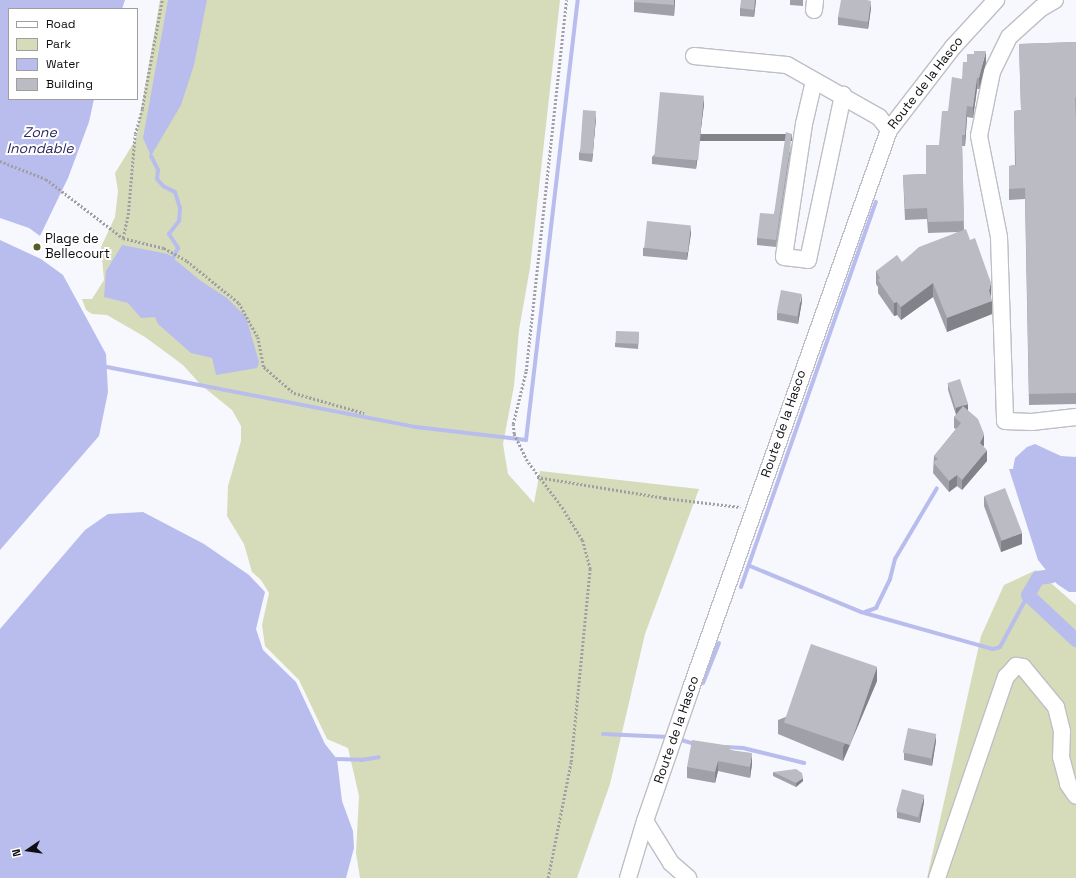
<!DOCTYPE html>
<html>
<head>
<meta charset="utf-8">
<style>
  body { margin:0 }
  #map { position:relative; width:1076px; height:878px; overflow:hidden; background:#f7f7fe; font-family:"Space Grotesk",sans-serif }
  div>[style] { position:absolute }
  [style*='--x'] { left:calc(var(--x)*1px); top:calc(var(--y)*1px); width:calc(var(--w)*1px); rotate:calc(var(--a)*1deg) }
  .green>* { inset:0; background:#d6dcb9 }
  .water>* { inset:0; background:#b9bded }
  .stream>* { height:4px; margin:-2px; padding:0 2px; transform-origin:2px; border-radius:2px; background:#b9bded }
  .canal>* { height:14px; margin:-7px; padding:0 7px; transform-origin:7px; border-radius:7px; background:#b9bded }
  .path>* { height:2.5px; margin-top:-1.25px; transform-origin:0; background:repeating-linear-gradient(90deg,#9f9fa4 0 2px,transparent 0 4px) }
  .roads { filter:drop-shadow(1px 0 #bebfc6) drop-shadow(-1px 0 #bebfc6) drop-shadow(0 1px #bebfc6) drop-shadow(0 -1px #bebfc6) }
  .minor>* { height:16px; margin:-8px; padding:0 8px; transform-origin:8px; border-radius:8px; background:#fff }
  .wall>* { inset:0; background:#a0a1a8 }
  .shaded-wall>* { inset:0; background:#828388; transform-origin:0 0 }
  .building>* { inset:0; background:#babbc3; transform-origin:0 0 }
  .dots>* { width:11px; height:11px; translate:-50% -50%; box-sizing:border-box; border:2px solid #fff; border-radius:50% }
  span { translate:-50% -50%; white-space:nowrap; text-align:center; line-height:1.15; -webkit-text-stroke:4px #fff; paint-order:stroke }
  .street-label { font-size:13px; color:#0f0f12 }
  .poi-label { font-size:13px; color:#0f0f12 }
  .left { translate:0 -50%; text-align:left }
  .water-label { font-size:14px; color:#29265e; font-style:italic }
  .legend { position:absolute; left:8px; top:8px; width:130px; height:92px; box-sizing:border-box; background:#fff; border:1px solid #9f9fa0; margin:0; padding:5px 7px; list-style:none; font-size:12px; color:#0f0f12 }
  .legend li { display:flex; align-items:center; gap:8px; height:20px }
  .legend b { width:20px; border:1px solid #9f9fa0 }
  .north { position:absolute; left:8px; top:830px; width:40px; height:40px; -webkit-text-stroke:3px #fff; paint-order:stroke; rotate:257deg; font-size:11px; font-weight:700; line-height:16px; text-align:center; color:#0f0f12 }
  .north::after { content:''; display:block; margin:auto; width:14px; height:18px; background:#0f0f12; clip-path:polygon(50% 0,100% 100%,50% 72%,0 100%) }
</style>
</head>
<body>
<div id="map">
  <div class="green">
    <div style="clip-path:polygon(160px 0,560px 0,530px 268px,519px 330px,514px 386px,503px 444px,508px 474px,534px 503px,540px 471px,699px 489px,645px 634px,610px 784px,577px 878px,360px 878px,356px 853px,359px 796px,348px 748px,327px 739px,299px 680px,265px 646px,262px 625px,269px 593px,261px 580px,252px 572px,244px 544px,227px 516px,228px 486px,241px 441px,241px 426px,232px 410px,201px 385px,183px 365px,145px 337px,107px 315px,92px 314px,86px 310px,82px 299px,92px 299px,104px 280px,101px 247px,115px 217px,118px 191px,115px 173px,136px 139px)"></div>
    <div style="clip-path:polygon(1036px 570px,1076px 605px,1076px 878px,927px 878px,981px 636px,1004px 585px)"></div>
  </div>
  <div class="water">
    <div style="clip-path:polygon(0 0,125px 0,122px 9px,9px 9px,9px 99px,94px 99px,89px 122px,68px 178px,40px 236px,29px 228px,0 218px)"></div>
    <div style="clip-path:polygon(168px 0,207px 0,194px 65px,181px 105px,151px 156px,143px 138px)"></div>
    <div style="clip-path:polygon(0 240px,41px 259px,63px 275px,106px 354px,108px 392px,99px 436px,0 550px)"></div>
    <div style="clip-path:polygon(122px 245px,168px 254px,201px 281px,227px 298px,246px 317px,259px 362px,257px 368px,216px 375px,212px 358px,191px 353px,158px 324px,155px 317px,141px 318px,128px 303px,104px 297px,106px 271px)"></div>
    <div style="clip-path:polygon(1035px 444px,1061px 456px,1076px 457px,1076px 592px,1069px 592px,1057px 584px,1038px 560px,1009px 469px,1013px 469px,1015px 458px,1027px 447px)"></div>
    <div style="clip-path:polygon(143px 512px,204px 544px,249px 575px,265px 592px,256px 629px,263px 650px,296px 682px,325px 744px,337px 759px,342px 801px,353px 831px,354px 848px,346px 878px,0 878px,0 629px,85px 530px,108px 514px)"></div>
  </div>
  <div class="stream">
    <div style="--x:151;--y:156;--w:16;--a:63"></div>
    <div style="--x:158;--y:170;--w:9;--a:96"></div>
    <div style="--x:157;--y:179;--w:9;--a:49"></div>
    <div style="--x:163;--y:186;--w:13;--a:27"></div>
    <div style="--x:175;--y:192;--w:17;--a:73"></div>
    <div style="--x:180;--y:208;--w:13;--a:94"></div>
    <div style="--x:179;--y:221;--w:16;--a:128"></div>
    <div style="--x:169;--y:234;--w:17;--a:57"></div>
    <div style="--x:178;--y:248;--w:11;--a:117"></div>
    <div style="--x:107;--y:367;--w:315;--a:11"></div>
    <div style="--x:416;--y:427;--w:111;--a:6.7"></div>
    <div style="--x:526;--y:440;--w:443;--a:-83.3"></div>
    <div style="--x:750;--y:566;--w:120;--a:22.5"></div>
    <div style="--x:861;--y:612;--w:137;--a:15.7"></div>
    <div style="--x:993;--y:649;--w:7;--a:-16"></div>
    <div style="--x:1000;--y:647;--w:59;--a:-61.7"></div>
    <div style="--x:741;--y:587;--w:408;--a:-70.7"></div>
    <div style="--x:865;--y:612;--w:12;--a:-20"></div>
    <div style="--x:876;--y:608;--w:32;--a:-64"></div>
    <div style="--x:890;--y:579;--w:21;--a:-76"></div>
    <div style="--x:895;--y:559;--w:82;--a:-59.4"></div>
    <div style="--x:703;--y:683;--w:43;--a:-68.2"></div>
    <div style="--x:603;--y:734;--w:66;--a:2.6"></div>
    <div style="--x:681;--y:740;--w:15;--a:16"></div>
    <div style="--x:726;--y:747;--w:17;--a:3"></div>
    <div style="--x:743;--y:748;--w:63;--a:13.8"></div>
    <div style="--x:337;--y:759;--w:24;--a:2"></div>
    <div style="--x:361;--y:760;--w:18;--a:-9"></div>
  </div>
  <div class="canal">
    <div style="--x:1052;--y:576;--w:14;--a:172"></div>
    <div style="--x:1038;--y:578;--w:20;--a:120"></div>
    <div style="--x:1028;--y:595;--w:66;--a:43.2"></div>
  </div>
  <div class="path">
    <div style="--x:0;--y:161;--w:49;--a:21.4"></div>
    <div style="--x:46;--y:179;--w:97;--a:37.5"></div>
    <div style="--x:123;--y:238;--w:24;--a:-78"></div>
    <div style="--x:128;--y:215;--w:81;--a:-85.1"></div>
    <div style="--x:135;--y:134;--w:26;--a:-74"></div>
    <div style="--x:142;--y:109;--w:111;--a:-79.6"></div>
    <div style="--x:123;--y:238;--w:42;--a:13.7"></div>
    <div style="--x:164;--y:248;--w:26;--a:29"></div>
    <div style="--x:187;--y:261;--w:67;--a:38.9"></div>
    <div style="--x:239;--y:303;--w:39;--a:61"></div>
    <div style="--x:258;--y:337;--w:31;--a:79"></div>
    <div style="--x:264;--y:367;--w:40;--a:41"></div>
    <div style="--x:294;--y:393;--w:73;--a:15.9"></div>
    <div style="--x:537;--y:477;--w:130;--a:9.3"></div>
    <div style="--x:665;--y:498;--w:76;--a:6.8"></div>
    <div style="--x:548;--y:878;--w:118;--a:-78.8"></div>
    <div style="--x:571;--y:762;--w:194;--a:-84.4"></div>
    <div style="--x:590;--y:569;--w:30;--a:-105"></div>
    <div style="--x:582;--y:540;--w:36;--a:-122"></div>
    <div style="--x:563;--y:509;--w:60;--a:-126.9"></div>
    <div style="--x:527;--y:461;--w:30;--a:-116"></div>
    <div style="--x:514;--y:434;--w:10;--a:-96"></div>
    <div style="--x:513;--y:424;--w:55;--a:-76.2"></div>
    <div style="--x:526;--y:371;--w:373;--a:-83.8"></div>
  </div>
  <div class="roads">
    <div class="minor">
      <div style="--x:1055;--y:0;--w:16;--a:150"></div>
      <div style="--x:1041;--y:8;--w:43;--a:137.8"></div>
      <div style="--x:1009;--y:37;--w:39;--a:116"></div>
      <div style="--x:992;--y:72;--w:65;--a:101.5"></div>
      <div style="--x:979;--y:136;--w:103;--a:78.8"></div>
      <div style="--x:999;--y:237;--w:184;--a:88.1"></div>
      <div style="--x:1005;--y:421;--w:27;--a:2"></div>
      <div style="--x:1032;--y:422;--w:44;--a:-6.5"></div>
      <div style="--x:814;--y:10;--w:10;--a:-84"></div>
      <div style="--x:694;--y:56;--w:93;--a:5.5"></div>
      <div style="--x:787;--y:65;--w:106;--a:29.5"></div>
      <div style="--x:879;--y:117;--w:16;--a:52"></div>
      <div style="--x:814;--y:81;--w:44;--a:103.1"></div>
      <div style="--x:804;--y:124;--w:134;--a:98.6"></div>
      <div style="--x:784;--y:257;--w:24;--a:7"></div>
      <div style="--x:808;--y:260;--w:169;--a:-78"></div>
      <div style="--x:645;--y:821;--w:49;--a:58.2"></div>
      <div style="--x:671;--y:863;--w:23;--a:41"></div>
      <div style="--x:628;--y:878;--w:59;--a:-73.4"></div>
      <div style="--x:645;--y:821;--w:141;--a:-70.9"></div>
      <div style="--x:691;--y:688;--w:592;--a:-70.46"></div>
      <div style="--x:889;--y:130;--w:105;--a:-52.4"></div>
      <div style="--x:953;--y:47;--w:64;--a:-47.5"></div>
      <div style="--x:937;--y:878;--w:213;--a:-71.1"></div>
      <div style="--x:1006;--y:677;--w:15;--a:-48"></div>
      <div style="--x:1016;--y:666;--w:7;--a:8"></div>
      <div style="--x:1023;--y:667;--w:52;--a:50.5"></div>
      <div style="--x:1056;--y:707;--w:25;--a:76"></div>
      <div style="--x:1062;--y:731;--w:26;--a:92"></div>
      <div style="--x:1061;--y:757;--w:28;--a:75"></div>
      <div style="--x:1068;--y:784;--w:14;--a:56"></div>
    </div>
  </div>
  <div class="wall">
    <div style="clip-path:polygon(634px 0,675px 0,674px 16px,634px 12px)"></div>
    <div style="clip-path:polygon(756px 0,754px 17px,740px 16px,740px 8px)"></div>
    <div style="clip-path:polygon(790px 0,803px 0,803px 6px,790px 5px)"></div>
    <div style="clip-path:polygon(871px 8px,868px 29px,838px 25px,838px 17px)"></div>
    <div style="clip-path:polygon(1076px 42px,1076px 404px,1029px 405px,1025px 199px,1009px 200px,1009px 166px,1015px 165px,1014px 111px,1021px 110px,1019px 44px)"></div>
    <div style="clip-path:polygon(986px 62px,979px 89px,977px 89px,973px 118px,967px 117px,965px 146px,962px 146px,964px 230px,991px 296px,992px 314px,947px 332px,933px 297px,901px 320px,897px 315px,894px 316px,878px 293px,878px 287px,876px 284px,876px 271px,902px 262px,958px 232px,928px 233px,927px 219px,905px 220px,903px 175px,926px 174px,939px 145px,948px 111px,962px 79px)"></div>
    <div style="clip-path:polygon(704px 104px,696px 169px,652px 164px,652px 157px)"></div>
    <div style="clip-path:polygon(596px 118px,592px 162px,579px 160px,579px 153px)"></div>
    <div style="clip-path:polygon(792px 141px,776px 247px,757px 245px,757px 238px,774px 214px)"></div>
    <div style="clip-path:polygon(691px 233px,687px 260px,643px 256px,643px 248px)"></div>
    <div style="clip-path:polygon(802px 301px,798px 324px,777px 320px,777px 313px)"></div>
    <div style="clip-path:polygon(639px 332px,638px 349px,615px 347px,615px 343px)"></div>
    <div style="clip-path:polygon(948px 383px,968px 411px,984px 445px,983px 446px,987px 461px,962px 490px,957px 486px,949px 492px,933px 473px,934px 456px,956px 429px,954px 428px,954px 417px,956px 415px,948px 390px)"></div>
    <div style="clip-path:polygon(984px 496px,1022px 544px,1001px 552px,984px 506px)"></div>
    <div style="clip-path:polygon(877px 681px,843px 761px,778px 734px,778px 720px)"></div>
    <div style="clip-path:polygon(936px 741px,932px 766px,904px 760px,904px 753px)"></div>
    <div style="clip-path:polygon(731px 750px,752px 764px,750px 778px,718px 771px,715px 783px,687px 778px,687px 767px)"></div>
    <div style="clip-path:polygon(773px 772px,803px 781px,796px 787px,773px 776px)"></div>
    <div style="clip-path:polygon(924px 802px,920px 823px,897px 818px,897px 811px)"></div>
  </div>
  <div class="shaded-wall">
    <div style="clip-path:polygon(674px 0,675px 0,674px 16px)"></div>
    <div style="clip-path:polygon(755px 0,756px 0,754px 17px,754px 10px)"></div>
    <div style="clip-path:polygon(871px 1px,871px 8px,868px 29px,868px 22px)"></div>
    <div style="clip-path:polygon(986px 51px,986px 62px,979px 89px,979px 78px)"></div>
    <div style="clip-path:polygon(977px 78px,977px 89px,973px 118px,973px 107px)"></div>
    <div style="clip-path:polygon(704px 96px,704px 104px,696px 169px,696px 162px)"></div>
    <div style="clip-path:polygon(967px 106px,967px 117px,965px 146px,965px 135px)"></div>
    <div style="clip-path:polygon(596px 111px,596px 118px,592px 162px,592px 154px)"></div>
    <div style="left:792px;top:134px;width:7px;height:107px;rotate:90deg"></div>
    <div style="clip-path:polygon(691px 226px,691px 233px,687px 260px,687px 253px)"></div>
    <div style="clip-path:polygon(933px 283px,933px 297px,901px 320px,901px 307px)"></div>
    <div style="clip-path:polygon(991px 283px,991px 296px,990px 302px,992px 301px,992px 314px,947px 332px,947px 318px,989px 290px)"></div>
    <div style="clip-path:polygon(802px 294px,802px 301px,798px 324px,798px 317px)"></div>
    <div style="clip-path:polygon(897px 302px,897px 315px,894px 316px,894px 303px)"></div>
    <div style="clip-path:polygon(968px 404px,968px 412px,956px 415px,956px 408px)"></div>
    <div style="clip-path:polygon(984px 434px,984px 445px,980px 454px,980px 443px)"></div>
    <div style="clip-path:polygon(987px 450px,987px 461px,962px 490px,962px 480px)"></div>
    <div style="clip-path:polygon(957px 475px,957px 486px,949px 492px,949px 481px)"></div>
    <div style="clip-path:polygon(1022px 533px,1022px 544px,1001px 552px,1001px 541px)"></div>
    <div style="clip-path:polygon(877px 667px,877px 681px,843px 761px,843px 748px)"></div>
    <div style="clip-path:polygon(936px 734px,936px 741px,932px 766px,932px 758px)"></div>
    <div style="clip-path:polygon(752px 753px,752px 764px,750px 778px,750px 767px)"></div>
    <div style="clip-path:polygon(718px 761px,718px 771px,715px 783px,715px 772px)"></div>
    <div style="clip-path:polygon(803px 778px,803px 781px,796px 787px,796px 783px)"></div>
    <div style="clip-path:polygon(924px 795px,924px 802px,920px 823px,920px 816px)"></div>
  </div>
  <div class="building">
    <div style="clip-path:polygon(634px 0,674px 0,674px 5px,634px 2px)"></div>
    <div style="clip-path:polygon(741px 0,755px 0,754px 10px,740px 8px)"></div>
    <div style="clip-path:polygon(841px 0,867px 0,871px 1px,868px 22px,838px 17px)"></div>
    <div style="clip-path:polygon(1076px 42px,1076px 98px,1075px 98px,1076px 120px,1076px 393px,1029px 394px,1025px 188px,1009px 189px,1009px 166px,1016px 165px,1014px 111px,1021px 110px,1019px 44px)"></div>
    <div style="clip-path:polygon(974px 51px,986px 51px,979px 78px,977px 78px,973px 107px,967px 106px,965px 135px,962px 135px,964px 221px,928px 222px,927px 208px,905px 209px,903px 175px,926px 174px,926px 145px,939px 145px,942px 111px,948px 111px,952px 77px,962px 79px,963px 62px,967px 62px,967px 54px,974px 54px)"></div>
    <div style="left:660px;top:92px;width:44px;height:65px;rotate:5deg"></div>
    <div style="left:583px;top:110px;width:13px;height:43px;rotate:4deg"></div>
    <div style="clip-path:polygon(786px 132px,792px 134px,776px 240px,757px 238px,760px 213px,774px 214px)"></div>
    <div style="left:647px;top:221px;width:44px;height:27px;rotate:6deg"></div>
    <div style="clip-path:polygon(966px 229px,970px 240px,975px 238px,991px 283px,989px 290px,992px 301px,947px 318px,933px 283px,901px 307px,897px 302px,894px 303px,878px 280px,880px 278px,876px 271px,897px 255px,902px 262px,919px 247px)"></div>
    <div style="left:781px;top:290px;width:21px;height:23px;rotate:11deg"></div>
    <div style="left:616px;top:331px;width:23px;height:12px;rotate:2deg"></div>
    <div style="left:960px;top:379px;width:26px;height:13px;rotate:72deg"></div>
    <div style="clip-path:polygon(963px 406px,978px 419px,984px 434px,980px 443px,987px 450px,962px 480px,957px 475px,949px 481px,933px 462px,938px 459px,934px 456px,961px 423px,954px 417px)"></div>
    <div style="left:1005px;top:488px;width:48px;height:22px;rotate:69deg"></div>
    <div style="left:811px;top:644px;width:70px;height:83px;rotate:19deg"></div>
    <div style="left:908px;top:728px;width:29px;height:25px;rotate:12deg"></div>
    <div style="clip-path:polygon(692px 740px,731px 746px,730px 750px,752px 753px,750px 767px,718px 761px,715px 772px,687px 767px)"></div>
    <div style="clip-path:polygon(796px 769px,802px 773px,803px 778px,796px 783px,773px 772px)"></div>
    <div style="left:902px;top:789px;width:23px;height:23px;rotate:15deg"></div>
  </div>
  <div class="dots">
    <div style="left:37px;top:247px;background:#565b29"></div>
  </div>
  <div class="street-label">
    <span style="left:926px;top:83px;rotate:-52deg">Route de la Hasco</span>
    <span style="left:784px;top:424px;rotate:-71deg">Route de la Hasco</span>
    <span style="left:677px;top:730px;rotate:-71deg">Route de la Hasco</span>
  </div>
  <div class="poi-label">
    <span class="left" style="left:45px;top:247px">Plage de<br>Bellecourt</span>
  </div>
  <div class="water-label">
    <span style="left:40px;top:140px">Zone<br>Inondable</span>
  </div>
  <ul class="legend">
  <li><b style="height:5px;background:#fff"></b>Road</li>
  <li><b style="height:11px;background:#d6dcb9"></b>Park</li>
  <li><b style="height:11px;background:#b9bded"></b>Water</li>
  <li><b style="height:11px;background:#babbc3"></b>Building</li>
  </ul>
  <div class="north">N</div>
</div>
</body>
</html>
